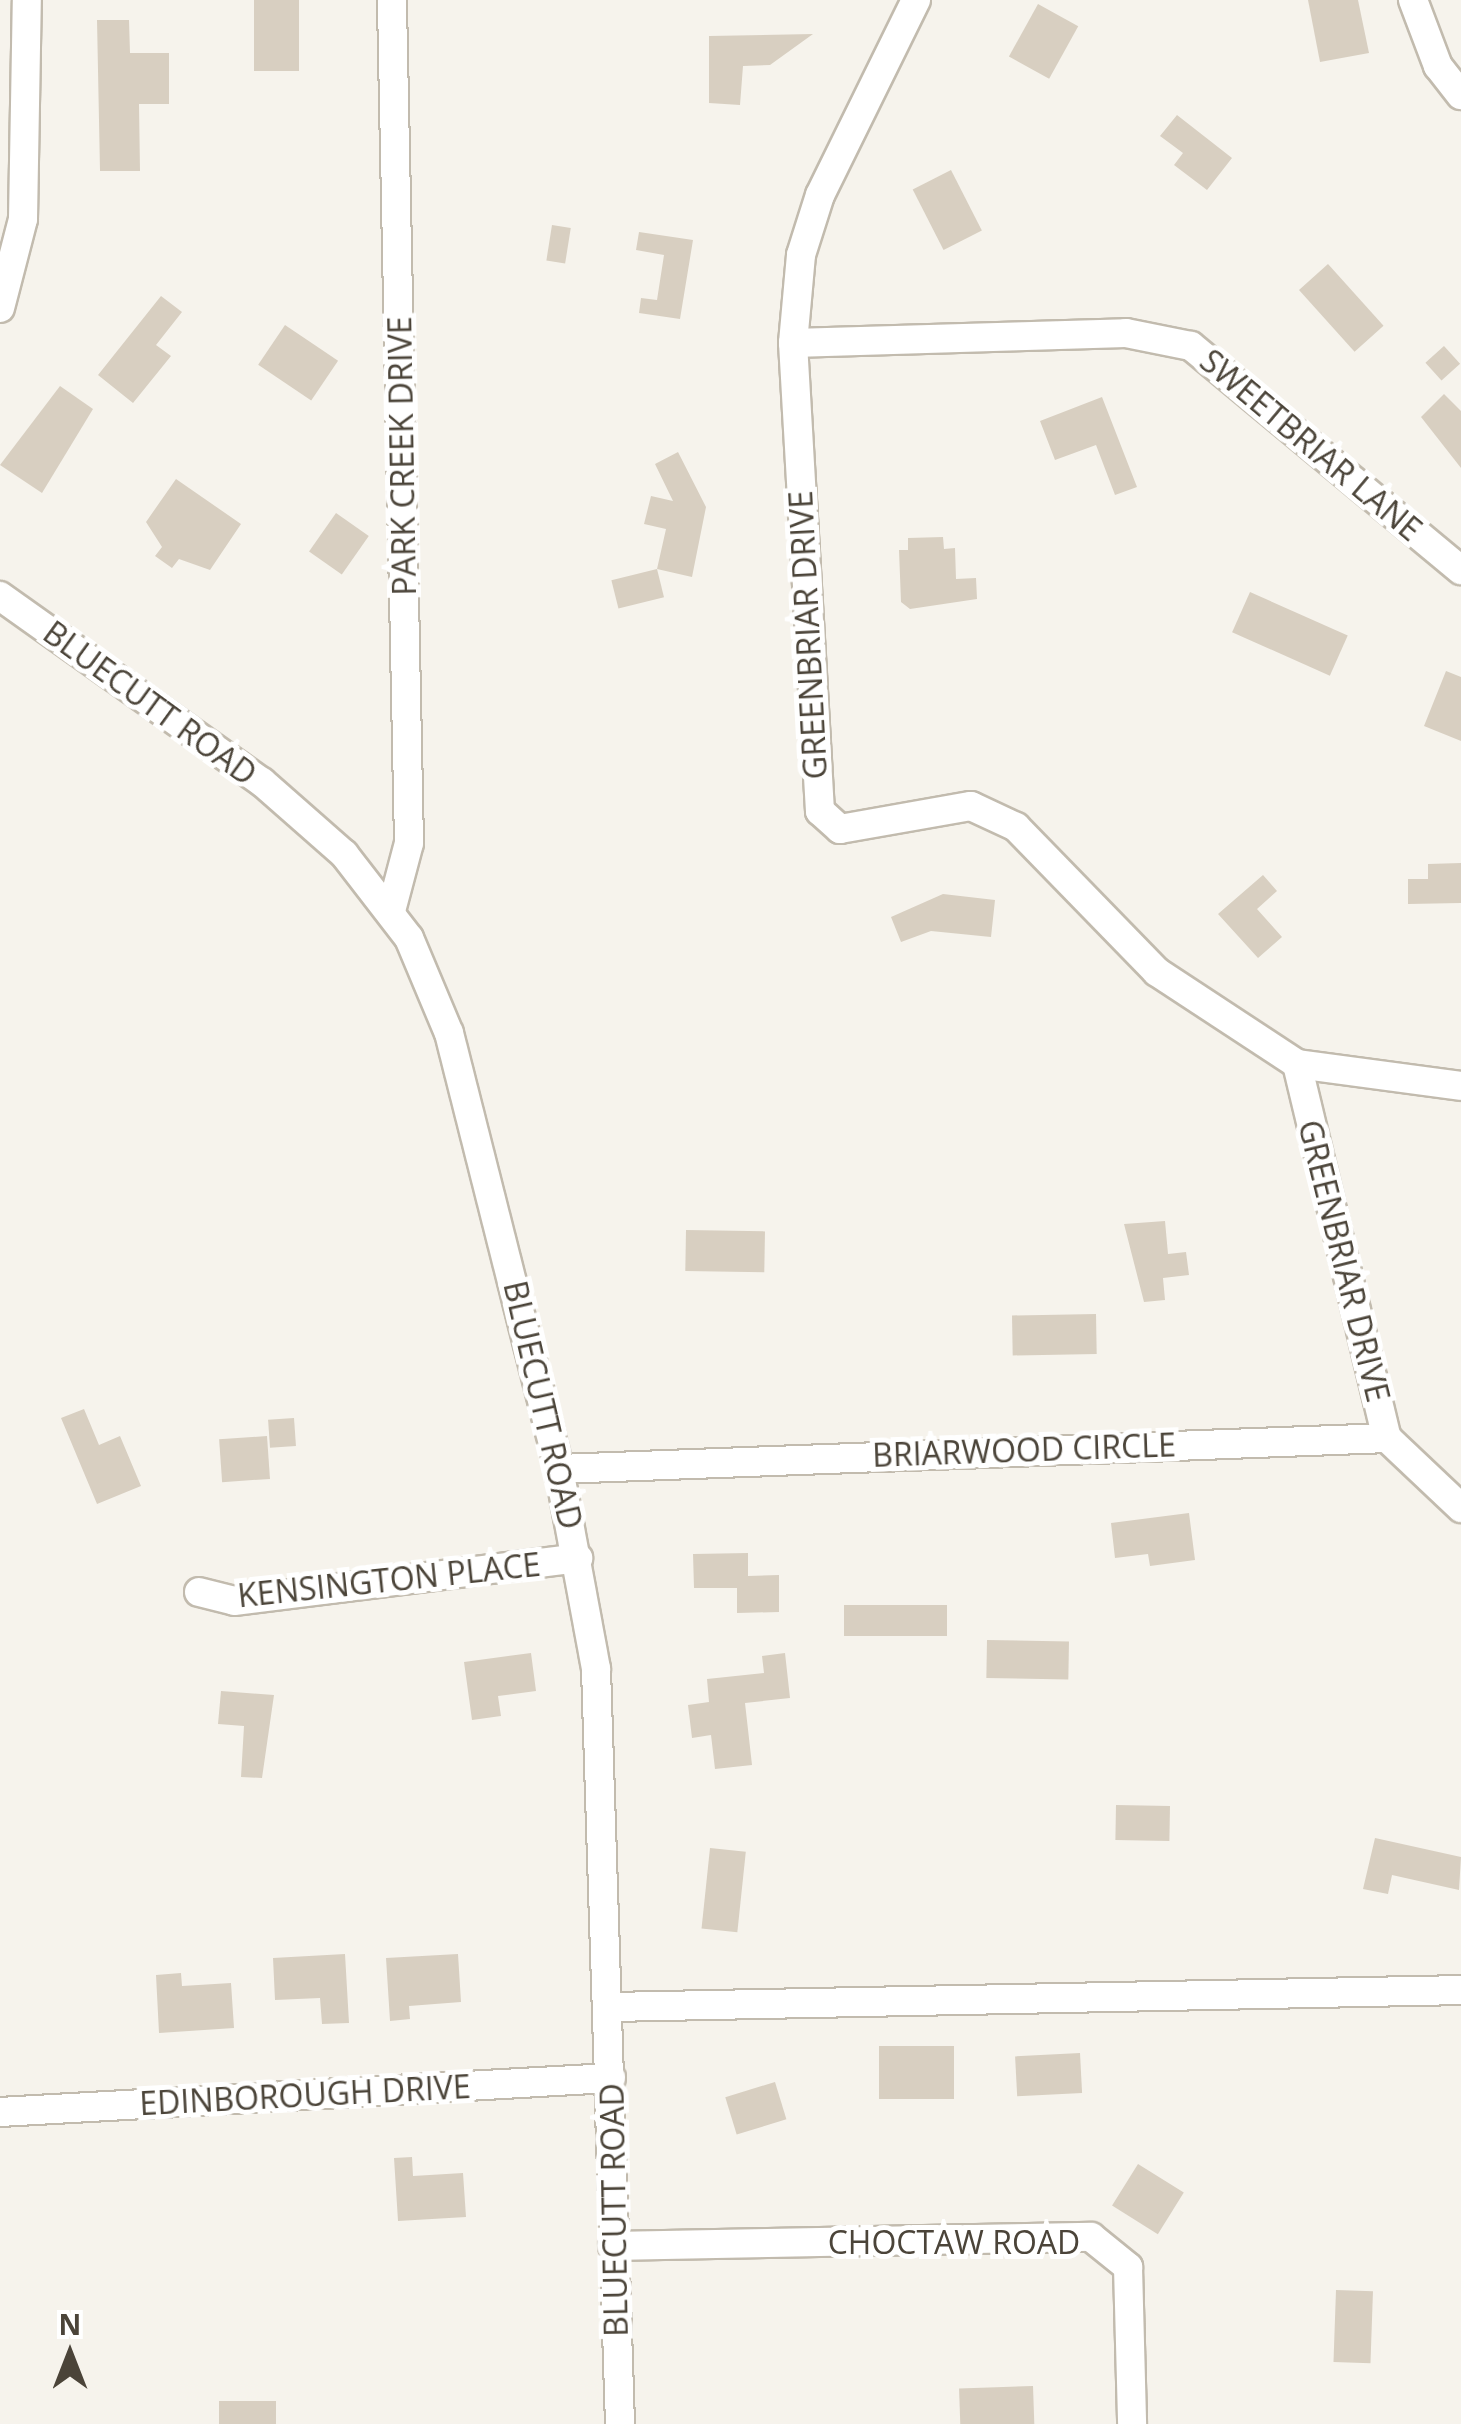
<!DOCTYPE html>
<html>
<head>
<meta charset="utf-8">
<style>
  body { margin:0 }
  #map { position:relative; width:1461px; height:2424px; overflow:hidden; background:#f6f3ec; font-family:"Open Sans",sans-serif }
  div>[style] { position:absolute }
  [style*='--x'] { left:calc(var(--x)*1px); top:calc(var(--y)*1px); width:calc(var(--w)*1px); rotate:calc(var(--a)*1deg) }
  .building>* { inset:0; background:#d8cfc1; transform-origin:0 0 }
  .roads { filter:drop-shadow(2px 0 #c2bbae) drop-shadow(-2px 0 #c2bbae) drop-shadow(0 2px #c2bbae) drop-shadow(0 -2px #c2bbae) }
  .minor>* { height:28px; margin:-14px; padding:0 14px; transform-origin:14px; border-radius:14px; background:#fff }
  span { translate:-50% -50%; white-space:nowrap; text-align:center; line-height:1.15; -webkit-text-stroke:10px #fff; paint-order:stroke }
  .street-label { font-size:32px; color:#4b4439 }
  .north { position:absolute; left:20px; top:2304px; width:100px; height:100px; -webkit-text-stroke:8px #fff; paint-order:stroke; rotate:0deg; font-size:28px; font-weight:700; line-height:40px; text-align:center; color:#4b4439 }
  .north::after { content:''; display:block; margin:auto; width:35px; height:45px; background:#4b4439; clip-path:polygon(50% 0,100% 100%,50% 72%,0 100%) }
</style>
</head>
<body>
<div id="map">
  <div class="building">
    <div style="left:254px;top:0;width:45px;height:71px"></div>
    <div style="clip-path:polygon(1308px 0,1358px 0,1369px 53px,1320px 62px)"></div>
    <div style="left:1038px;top:4px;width:46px;height:60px;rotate:29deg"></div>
    <div style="clip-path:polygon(97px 20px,129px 20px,130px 53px,169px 53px,169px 104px,139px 104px,140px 171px,100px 171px)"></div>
    <div style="clip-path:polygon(813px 34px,770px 65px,743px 66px,740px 105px,709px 103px,709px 36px)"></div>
    <div style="clip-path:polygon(1177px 115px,1232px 158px,1207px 190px,1174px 165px,1183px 153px,1160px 136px)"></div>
    <div style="left:951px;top:170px;width:68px;height:43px;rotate:63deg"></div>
    <div style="left:552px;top:225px;width:19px;height:36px;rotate:9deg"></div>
    <div style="clip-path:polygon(639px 232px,693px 240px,680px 319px,639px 313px,641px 298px,657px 300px,664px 255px,636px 250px)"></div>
    <div style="left:1328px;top:264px;width:83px;height:39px;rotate:48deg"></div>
    <div style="clip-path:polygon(161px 296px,182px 312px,156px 345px,171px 356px,133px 403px,98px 375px)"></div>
    <div style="left:285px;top:325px;width:64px;height:48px;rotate:34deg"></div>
    <div style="left:1444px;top:346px;width:24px;height:25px;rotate:48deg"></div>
    <div style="clip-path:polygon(60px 386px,93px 409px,42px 493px,0 465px)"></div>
    <div style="clip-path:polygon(1444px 394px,1461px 411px,1461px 468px,1421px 417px)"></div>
    <div style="clip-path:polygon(1102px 397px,1137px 487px,1115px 495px,1096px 445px,1055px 460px,1040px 421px)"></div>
    <div style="clip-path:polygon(678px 452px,706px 507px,692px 577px,657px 569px,666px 529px,644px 524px,651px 496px,673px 501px,655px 464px)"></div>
    <div style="clip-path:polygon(176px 479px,241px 524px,210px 570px,179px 559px,172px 568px,155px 556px,162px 547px,146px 522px)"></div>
    <div style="left:336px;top:513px;width:40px;height:47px;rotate:35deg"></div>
    <div style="clip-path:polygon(943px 537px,944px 549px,955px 548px,956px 579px,976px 578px,977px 599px,910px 609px,901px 602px,899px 550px,908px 550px,908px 538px)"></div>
    <div style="left:657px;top:569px;width:29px;height:47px;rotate:76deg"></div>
    <div style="left:1250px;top:592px;width:107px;height:44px;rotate:24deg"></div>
    <div style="clip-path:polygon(1446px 671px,1461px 677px,1461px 741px,1424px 726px)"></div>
    <div style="clip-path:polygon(1461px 863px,1461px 903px,1408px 904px,1408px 879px,1428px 879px,1428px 864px)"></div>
    <div style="clip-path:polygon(1263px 875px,1277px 891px,1257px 909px,1282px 937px,1258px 958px,1218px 914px)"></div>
    <div style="clip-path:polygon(943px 894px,995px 900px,991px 937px,931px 931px,901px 942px,891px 917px)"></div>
    <div style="clip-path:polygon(1165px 1221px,1168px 1254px,1186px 1252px,1189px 1275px,1163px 1278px,1165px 1300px,1144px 1302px,1124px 1224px)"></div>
    <div style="left:686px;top:1230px;width:79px;height:41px;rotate:1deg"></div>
    <div style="left:1096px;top:1314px;width:40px;height:84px;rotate:89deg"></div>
    <div style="clip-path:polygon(84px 1409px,99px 1445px,120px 1436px,141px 1486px,97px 1504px,61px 1418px)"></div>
    <div style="left:294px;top:1418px;width:28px;height:26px;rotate:86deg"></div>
    <div style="left:267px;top:1436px;width:43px;height:48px;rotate:86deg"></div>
    <div style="clip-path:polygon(1189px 1513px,1195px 1560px,1150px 1566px,1148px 1554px,1115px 1558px,1111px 1523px)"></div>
    <div style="clip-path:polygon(748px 1553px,748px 1576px,779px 1575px,779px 1612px,737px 1613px,737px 1588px,694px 1588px,693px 1554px)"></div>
    <div style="left:844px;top:1605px;width:103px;height:31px"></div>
    <div style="left:987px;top:1640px;width:82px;height:38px;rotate:1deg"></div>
    <div style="clip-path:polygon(531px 1653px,536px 1691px,498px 1696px,501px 1716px,472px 1720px,464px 1662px)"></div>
    <div style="clip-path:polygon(785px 1653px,790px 1698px,745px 1703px,752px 1765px,715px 1769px,711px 1735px,692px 1738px,688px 1705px,709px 1702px,707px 1679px,764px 1673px,762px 1656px)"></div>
    <div style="clip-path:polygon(221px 1691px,274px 1695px,262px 1778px,241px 1777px,244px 1726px,218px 1724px)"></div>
    <div style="left:1116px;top:1805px;width:54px;height:35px;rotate:1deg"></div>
    <div style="clip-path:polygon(1375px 1838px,1461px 1857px,1459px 1890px,1392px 1875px,1388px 1894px,1363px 1889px)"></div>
    <div style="left:710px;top:1848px;width:36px;height:81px;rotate:6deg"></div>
    <div style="clip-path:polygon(345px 1954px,349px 2023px,322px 2024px,320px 1998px,275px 2000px,273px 1958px)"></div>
    <div style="clip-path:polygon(458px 1954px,461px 2002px,409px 2006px,410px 2019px,390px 2021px,386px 1958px)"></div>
    <div style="clip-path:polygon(181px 1973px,182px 1986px,231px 1983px,234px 2028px,159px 2033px,156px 1975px)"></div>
    <div style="left:954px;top:2046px;width:53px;height:75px;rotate:90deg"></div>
    <div style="left:1080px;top:2053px;width:40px;height:65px;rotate:87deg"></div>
    <div style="left:775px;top:2082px;width:39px;height:52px;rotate:73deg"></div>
    <div style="clip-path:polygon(412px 2157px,413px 2176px,463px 2173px,466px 2217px,398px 2221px,394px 2158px)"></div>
    <div style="left:1138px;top:2164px;width:54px;height:49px;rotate:32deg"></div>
    <div style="left:1336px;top:2290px;width:37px;height:72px;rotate:2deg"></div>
    <div style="left:1033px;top:2386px;width:38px;height:74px;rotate:88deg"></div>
    <div style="left:219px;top:2401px;width:57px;height:23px"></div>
  </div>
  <div class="roads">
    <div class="minor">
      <div style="--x:916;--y:0;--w:217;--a:116.2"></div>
      <div style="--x:820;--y:195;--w:63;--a:107.6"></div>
      <div style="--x:801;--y:255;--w:88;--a:95.2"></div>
      <div style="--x:793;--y:343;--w:469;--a:86.7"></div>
      <div style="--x:820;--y:811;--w:27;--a:42"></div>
      <div style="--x:840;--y:829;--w:133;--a:-10"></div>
      <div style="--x:971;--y:806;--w:50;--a:25"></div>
      <div style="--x:1016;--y:827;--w:202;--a:45.8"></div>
      <div style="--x:1157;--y:972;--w:168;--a:33.3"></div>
      <div style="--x:1297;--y:1064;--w:385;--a:76.5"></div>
      <div style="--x:1413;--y:0;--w:71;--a:69.3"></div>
      <div style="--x:1438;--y:66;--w:37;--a:52"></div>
      <div style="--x:0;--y:308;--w:92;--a:-75.5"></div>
      <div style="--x:23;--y:219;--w:219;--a:-89"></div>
      <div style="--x:793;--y:343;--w:333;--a:-1.7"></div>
      <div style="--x:1126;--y:333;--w:66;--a:11.3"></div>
      <div style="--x:1191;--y:346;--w:351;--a:39.7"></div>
      <div style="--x:0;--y:596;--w:321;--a:35.4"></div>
      <div style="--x:262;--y:782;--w:109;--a:41.3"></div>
      <div style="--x:344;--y:854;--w:106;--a:52.3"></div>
      <div style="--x:409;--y:938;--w:103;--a:67.2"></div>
      <div style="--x:449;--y:1033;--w:450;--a:75.8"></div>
      <div style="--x:559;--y:1469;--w:203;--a:79.5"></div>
      <div style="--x:596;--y:1669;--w:755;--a:88.18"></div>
      <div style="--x:391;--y:911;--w:70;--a:-75.2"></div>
      <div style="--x:409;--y:843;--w:843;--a:-91.16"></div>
      <div style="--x:1297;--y:1064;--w:165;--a:7.6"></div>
      <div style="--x:559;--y:1469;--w:829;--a:-2.14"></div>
      <div style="--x:1387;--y:1438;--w:102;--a:43.4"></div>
      <div style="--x:199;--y:1592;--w:36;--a:14"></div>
      <div style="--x:234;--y:1601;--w:347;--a:-7.1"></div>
      <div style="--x:610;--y:2007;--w:851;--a:-1.14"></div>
      <div style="--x:0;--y:2112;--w:612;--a:-3.19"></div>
      <div style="--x:613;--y:2246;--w:478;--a:-1.1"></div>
      <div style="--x:1091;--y:2237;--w:48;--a:39"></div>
      <div style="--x:1128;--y:2267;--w:157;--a:88.5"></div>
    </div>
  </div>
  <div class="street-label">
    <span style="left:1311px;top:445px;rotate:40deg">SWEETBRIAR LANE</span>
    <span style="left:402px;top:456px;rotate:-91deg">PARK CREEK DRIVE</span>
    <span style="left:808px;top:635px;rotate:-93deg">GREENBRIAR DRIVE</span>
    <span style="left:150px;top:703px;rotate:36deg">BLUECUTT ROAD</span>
    <span style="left:1344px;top:1261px;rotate:76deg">GREENBRIAR DRIVE</span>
    <span style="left:543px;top:1405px;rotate:77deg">BLUECUTT ROAD</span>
    <span style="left:1024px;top:1450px;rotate:-2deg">BRIARWOOD CIRCLE</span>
    <span style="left:389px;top:1580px;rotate:-6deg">KENSINGTON PLACE</span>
    <span style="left:305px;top:2095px;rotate:-3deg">EDINBOROUGH DRIVE</span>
    <span style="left:614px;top:2210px;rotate:-91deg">BLUECUTT ROAD</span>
    <span style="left:954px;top:2242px">CHOCTAW ROAD</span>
  </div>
  <div class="north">N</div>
</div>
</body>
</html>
